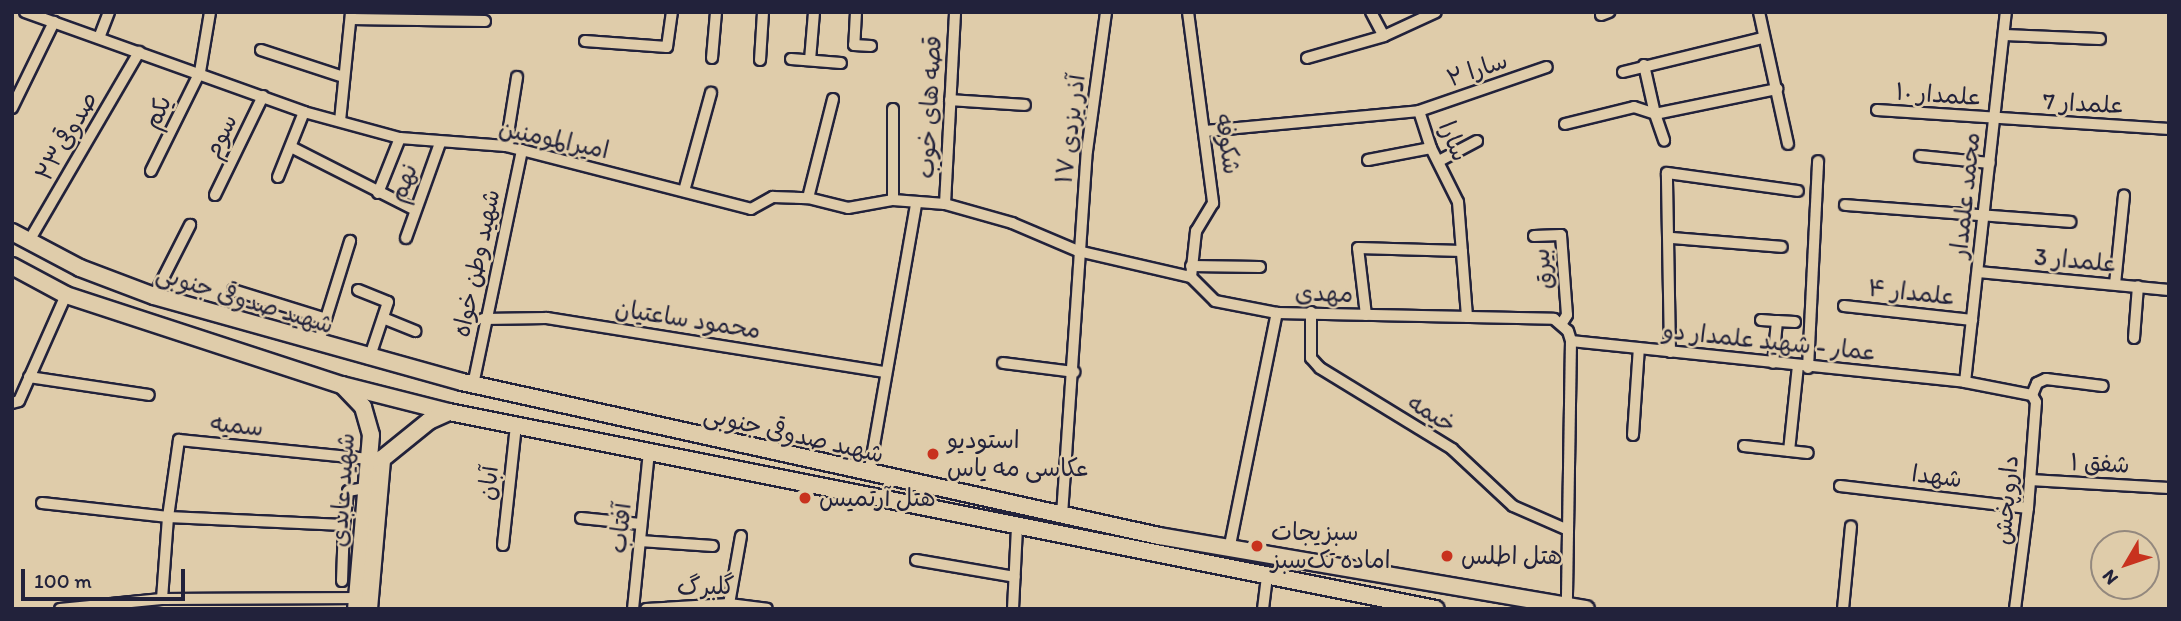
<!DOCTYPE html>
<html>
<head>
<meta charset="utf-8">
<style>
  body { margin:0 }
  #map { position:relative; width:2181px; height:621px; overflow:hidden; background:#dfccaa; font-family:Itim,"Playpen Sans Arabic",sans-serif }
  div>[style] { position:absolute }
  [style*='--x'] { left:calc(var(--x)*1px); top:calc(var(--y)*1px); width:calc(var(--w)*1px); rotate:calc(var(--a)*1deg) }
  .roads { filter:drop-shadow(2px 0 #22223b) drop-shadow(-2px 0 #22223b) drop-shadow(0 2px #22223b) drop-shadow(0 -2px #22223b) }
  .street>* { height:10px; margin:-5px; padding:0 5px; transform-origin:5px; border-radius:5px; background:#dfccaa }
  .secondary>* { height:16px; margin:-8px; padding:0 8px; transform-origin:8px; border-radius:8px; background:#dfccaa }
  .dots>* { width:19px; height:19px; translate:-50% -50%; box-sizing:border-box; border:4px solid #dfccaa; border-radius:50% }
  span { translate:-50% -50%; white-space:nowrap; text-align:center; line-height:1.15; -webkit-text-stroke:5px #dfccaa; paint-order:stroke }
  .street-label { font-size:24px; color:#22223b }
  .poi-label { font-size:24px; color:#22223b }
  .left { translate:0 -50%; text-align:left }
  .frame { position:absolute; inset:0; border:14px solid #22223b; pointer-events:none }
  .north { position:absolute; left:2090px; top:530px; width:70px; height:70px; box-sizing:border-box; background:#dfccaa; border:2px solid #93887e; border-radius:50%; rotate:231deg; font-size:19px; font-weight:700; line-height:28px; text-align:center; color:#22223b }
  .north::after { content:''; display:block; margin:auto; width:24px; height:32px; background:#c8321e; clip-path:polygon(50% 0,100% 100%,50% 72%,0 100%) }
  .scale { position:absolute; left:21px; top:569px; width:164px; height:32px; box-sizing:border-box; border:4px solid #22223b; border-top:0; padding-left:9px; font-size:21px; line-height:24px; white-space:nowrap; color:#22223b; -webkit-text-stroke:5px #dfccaa; paint-order:stroke }
</style>
</head>
<body>
<div id="map">
  <div class="roads">
    <div class="street">
      <div style="--x:25;--y:12;--w:296;--a:19.7"></div>
      <div style="--x:304;--y:112;--w:99;--a:15.2"></div>
      <div style="--x:400;--y:138;--w:106;--a:4.3"></div>
      <div style="--x:506;--y:146;--w:253;--a:14.4"></div>
      <div style="--x:751;--y:209;--w:25;--a:-29"></div>
      <div style="--x:773;--y:197;--w:35;--a:2"></div>
      <div style="--x:808;--y:198;--w:41;--a:14"></div>
      <div style="--x:848;--y:208;--w:46;--a:-10.1"></div>
      <div style="--x:893;--y:200;--w:52;--a:4.4"></div>
      <div style="--x:945;--y:204;--w:70;--a:15.8"></div>
      <div style="--x:1012;--y:223;--w:72;--a:23"></div>
      <div style="--x:1078;--y:251;--w:116;--a:13"></div>
      <div style="--x:1191;--y:277;--w:34;--a:45"></div>
      <div style="--x:1215;--y:301;--w:63;--a:11"></div>
      <div style="--x:1277;--y:313;--w:277;--a:1.2"></div>
      <div style="--x:1554;--y:319;--w:18;--a:41"></div>
      <div style="--x:1568;--y:331;--w:10;--a:73"></div>
      <div style="--x:1571;--y:341;--w:265;--a:90.9"></div>
      <div style="--x:856;--y:12;--w:33;--a:93"></div>
      <div style="--x:854;--y:45;--w:17;--a:3"></div>
      <div style="--x:1188;--y:12;--w:193;--a:82.5"></div>
      <div style="--x:1213;--y:203;--w:33;--a:121"></div>
      <div style="--x:1196;--y:231;--w:46;--a:96.2"></div>
      <div style="--x:1371;--y:12;--w:27;--a:62"></div>
      <div style="--x:1759;--y:12;--w:135;--a:77.6"></div>
      <div style="--x:1601;--y:15;--w:9;--a:-21"></div>
      <div style="--x:351;--y:19;--w:134;--a:0.9"></div>
      <div style="--x:2004;--y:35;--w:96;--a:2.4"></div>
      <div style="--x:99;--y:38;--w:28;--a:-69"></div>
      <div style="--x:585;--y:41;--w:82;--a:4.2"></div>
      <div style="--x:667;--y:47;--w:35;--a:-82"></div>
      <div style="--x:261;--y:50;--w:86;--a:18.2"></div>
      <div style="--x:712;--y:58;--w:46;--a:-85"></div>
      <div style="--x:1307;--y:58;--w:80;--a:-15.9"></div>
      <div style="--x:1384;--y:36;--w:57;--a:-24.8"></div>
      <div style="--x:791;--y:59;--w:50;--a:4.6"></div>
      <div style="--x:760;--y:60;--w:48;--a:-86.4"></div>
      <div style="--x:810;--y:60;--w:48;--a:-85.2"></div>
      <div style="--x:1644;--y:65;--w:50;--a:77.3"></div>
      <div style="--x:1655;--y:114;--w:125;--a:-11.6"></div>
      <div style="--x:1623;--y:72;--w:144;--a:-13.7"></div>
      <div style="--x:950;--y:100;--w:75;--a:3.8"></div>
      <div style="--x:12;--y:108;--w:96;--a:-64"></div>
      <div style="--x:893;--y:109;--w:91;--a:90"></div>
      <div style="--x:1877;--y:110;--w:293;--a:3.7"></div>
      <div style="--x:1419;--y:111;--w:135;--a:-19"></div>
      <div style="--x:340;--y:121;--w:110;--a:-84.2"></div>
      <div style="--x:1565;--y:124;--w:71;--a:-13.8"></div>
      <div style="--x:1634;--y:107;--w:22;--a:18"></div>
      <div style="--x:1655;--y:114;--w:28;--a:71"></div>
      <div style="--x:1205;--y:131;--w:215;--a:-5.3"></div>
      <div style="--x:1419;--y:111;--w:39;--a:72"></div>
      <div style="--x:1431;--y:148;--w:60;--a:63.4"></div>
      <div style="--x:1458;--y:202;--w:115;--a:85.5"></div>
      <div style="--x:506;--y:146;--w:70;--a:-80.9"></div>
      <div style="--x:291;--y:147;--w:139;--a:26.9"></div>
      <div style="--x:1920;--y:156;--w:70;--a:5.7"></div>
      <div style="--x:1368;--y:160;--w:64;--a:-10.8"></div>
      <div style="--x:1439;--y:161;--w:43;--a:-27.8"></div>
      <div style="--x:151;--y:171;--w:110;--a:-63.7"></div>
      <div style="--x:200;--y:72;--w:61;--a:-80.5"></div>
      <div style="--x:278;--y:177;--w:70;--a:-68.2"></div>
      <div style="--x:684;--y:191;--w:102;--a:-74.6"></div>
      <div style="--x:378;--y:193;--w:59;--a:-68.2"></div>
      <div style="--x:215;--y:195;--w:110;--a:-64.1"></div>
      <div style="--x:808;--y:198;--w:102;--a:-75.8"></div>
      <div style="--x:945;--y:204;--w:192;--a:-87"></div>
      <div style="--x:1845;--y:205;--w:226;--a:4.3"></div>
      <div style="--x:1534;--y:236;--w:27;--a:-2"></div>
      <div style="--x:1561;--y:235;--w:80;--a:85.7"></div>
      <div style="--x:1567;--y:315;--w:9;--a:122"></div>
      <div style="--x:406;--y:238;--w:101;--a:-70.3"></div>
      <div style="--x:1671;--y:238;--w:111;--a:4.6"></div>
      <div style="--x:29;--y:241;--w:219;--a:-59.8"></div>
      <div style="--x:1191;--y:266;--w:69;--a:0.8"></div>
      <div style="--x:1978;--y:272;--w:192;--a:5.4"></div>
      <div style="--x:2115;--y:284;--w:89;--a:-84.2"></div>
      <div style="--x:233;--y:290;--w:97;--a:17.3"></div>
      <div style="--x:358;--y:290;--w:32;--a:22"></div>
      <div style="--x:388;--y:302;--w:60;--a:108.4"></div>
      <div style="--x:154;--y:296;--w:80;--a:-63.1"></div>
      <div style="--x:1844;--y:306;--w:129;--a:6.2"></div>
      <div style="--x:1311;--y:312;--w:46;--a:90"></div>
      <div style="--x:1311;--y:358;--w:13;--a:48"></div>
      <div style="--x:1320;--y:368;--w:155;--a:31.5"></div>
      <div style="--x:1452;--y:449;--w:83;--a:43.1"></div>
      <div style="--x:1513;--y:506;--w:60;--a:23.6"></div>
      <div style="--x:1366;--y:315;--w:67;--a:-96.8"></div>
      <div style="--x:1358;--y:248;--w:104;--a:1.7"></div>
      <div style="--x:383;--y:318;--w:35;--a:22"></div>
      <div style="--x:483;--y:319;--w:64;--a:-0.9"></div>
      <div style="--x:547;--y:318;--w:342;--a:9.1"></div>
      <div style="--x:1761;--y:320;--w:16;--a:4"></div>
      <div style="--x:1777;--y:321;--w:42;--a:95.4"></div>
      <div style="--x:1777;--y:321;--w:18;--a:3"></div>
      <div style="--x:2134;--y:338;--w:52;--a:-85.6"></div>
      <div style="--x:1571;--y:341;--w:396;--a:5.9"></div>
      <div style="--x:1965;--y:382;--w:68;--a:11"></div>
      <div style="--x:318;--y:344;--w:108;--a:-72.7"></div>
      <div style="--x:1670;--y:352;--w:179;--a:-91"></div>
      <div style="--x:1667;--y:173;--w:132;--a:7.8"></div>
      <div style="--x:1003;--y:363;--w:72;--a:7.2"></div>
      <div style="--x:1808;--y:368;--w:207;--a:-87.2"></div>
      <div style="--x:29;--y:377;--w:121;--a:8.5"></div>
      <div style="--x:1965;--y:382;--w:372;--a:-83.7"></div>
      <div style="--x:473;--y:385;--w:240;--a:-78.2"></div>
      <div style="--x:2032;--y:395;--w:13;--a:-67"></div>
      <div style="--x:2037;--y:383;--w:10;--a:-24"></div>
      <div style="--x:2046;--y:379;--w:57;--a:7"></div>
      <div style="--x:12;--y:403;--w:7;--a:-16"></div>
      <div style="--x:19;--y:401;--w:116;--a:-66.1"></div>
      <div style="--x:1633;--y:435;--w:87;--a:-86.1"></div>
      <div style="--x:1744;--y:446;--w:64;--a:6.2"></div>
      <div style="--x:1789;--y:451;--w:85;--a:-84"></div>
      <div style="--x:869;--y:474;--w:273;--a:-80.1"></div>
      <div style="--x:2030;--y:480;--w:139;--a:3.3"></div>
      <div style="--x:1840;--y:486;--w:189;--a:6.7"></div>
      <div style="--x:42;--y:503;--w:127;--a:6.3"></div>
      <div style="--x:168;--y:517;--w:78;--a:-81.9"></div>
      <div style="--x:179;--y:440;--w:191;--a:5.7"></div>
      <div style="--x:1062;--y:515;--w:365;--a:-86.1"></div>
      <div style="--x:1087;--y:151;--w:140;--a:-82.2"></div>
      <div style="--x:581;--y:518;--w:60;--a:5.7"></div>
      <div style="--x:640;--y:541;--w:73;--a:3.9"></div>
      <div style="--x:503;--y:545;--w:121;--a:-83.8"></div>
      <div style="--x:1229;--y:550;--w:242;--a:-78.6"></div>
      <div style="--x:916;--y:560;--w:100;--a:9.7"></div>
      <div style="--x:342;--y:581;--w:56;--a:-88"></div>
      <div style="--x:162;--y:599;--w:82;--a:-85.8"></div>
      <div style="--x:168;--y:517;--w:176;--a:2.6"></div>
      <div style="--x:344;--y:525;--w:34;--a:-83"></div>
      <div style="--x:348;--y:491;--w:17;--a:-10"></div>
      <div style="--x:729;--y:604;--w:69;--a:-80"></div>
      <div style="--x:60;--y:609;--w:102;--a:-5.6"></div>
      <div style="--x:162;--y:599;--w:202;--a:-0.3"></div>
      <div style="--x:633;--y:609;--w:158;--a:-84.2"></div>
      <div style="--x:646;--y:609;--w:83;--a:-3.4"></div>
      <div style="--x:729;--y:604;--w:38;--a:7"></div>
      <div style="--x:1013;--y:609;--w:83;--a:-87.2"></div>
      <div style="--x:1263;--y:609;--w:32;--a:-83"></div>
      <div style="--x:1843;--y:609;--w:83;--a:-84.5"></div>
      <div style="--x:2015;--y:609;--w:102;--a:-82.7"></div>
      <div style="--x:2028;--y:508;--w:106;--a:-85.7"></div>
      <div style="--x:2036;--y:402;--w:8;--a:-120"></div>
    </div>
    <div class="secondary">
      <div style="--x:12;--y:232;--w:77;--a:27.9"></div>
      <div style="--x:80;--y:268;--w:79;--a:20.7"></div>
      <div style="--x:154;--y:296;--w:320;--a:15.6"></div>
      <div style="--x:462;--y:382;--w:714;--a:12.46"></div>
      <div style="--x:1159;--y:536;--w:433;--a:9.7"></div>
      <div style="--x:12;--y:266;--w:61;--a:28.2"></div>
      <div style="--x:66;--y:295;--w:290;--a:18.1"></div>
      <div style="--x:342;--y:385;--w:110;--a:14.2"></div>
      <div style="--x:449;--y:412;--w:1006;--a:11.29"></div>
      <div style="--x:342;--y:385;--w:30;--a:46"></div>
      <div style="--x:363;--y:407;--w:29;--a:74"></div>
      <div style="--x:371;--y:435;--w:175;--a:94.9"></div>
      <div style="--x:369;--y:609;--w:151;--a:-85"></div>
      <div style="--x:382;--y:459;--w:60;--a:-39"></div>
      <div style="--x:429;--y:421;--w:22;--a:-24"></div>
    </div>
  </div>
  <div class="dots">
    <div style="left:933px;top:454px;background:#c8321e"></div>
    <div style="left:805px;top:498px;background:#c8321e"></div>
    <div style="left:1257px;top:546px;background:#c8321e"></div>
    <div style="left:1447px;top:556px;background:#c8321e"></div>
  </div>
  <div class="street-label">
    <span style="left:1477px;top:69px;rotate:-19deg">سارا ۲</span>
    <span style="left:1938px;top:94px;rotate:4deg">علمدار ۱۰</span>
    <span style="left:2083px;top:103px;rotate:3deg">علمدار 7</span>
    <span style="left:929px;top:107px;rotate:-87deg">قصه های خوب</span>
    <span style="left:157px;top:112px;rotate:-64deg">یکم</span>
    <span style="left:1070px;top:129px;rotate:-83deg">آذر یزدی ۱۷</span>
    <span style="left:66px;top:136px;rotate:-60deg">صدوقی۲۳</span>
    <span style="left:220px;top:136px;rotate:-64deg">سوم</span>
    <span style="left:554px;top:139px;rotate:12deg">امیرالمومنین</span>
    <span style="left:1454px;top:141px;rotate:67deg">سارا</span>
    <span style="left:1228px;top:144px;rotate:82deg">شکوفه</span>
    <span style="left:403px;top:183px;rotate:-70deg">نهم</span>
    <span style="left:1965px;top:195px;rotate:-84deg">محمد علمدار</span>
    <span style="left:2075px;top:260px;rotate:5deg">علمدار 3</span>
    <span style="left:476px;top:263px;rotate:-78deg">شهید وطن خواه</span>
    <span style="left:1542px;top:269px;rotate:-95deg">بیرق</span>
    <span style="left:1911px;top:292px;rotate:6deg">علمدار ۴</span>
    <span style="left:1324px;top:293px;rotate:2deg">مهدی</span>
    <span style="left:245px;top:299px;rotate:17deg">شهید صدوقی جنوبی</span>
    <span style="left:688px;top:319px;rotate:9deg">محمود ساعتیان</span>
    <span style="left:1770px;top:341px;rotate:6deg">عمار - شهید علمدار دو</span>
    <span style="left:1432px;top:413px;rotate:32deg">خیمه</span>
    <span style="left:237px;top:425px;rotate:6deg">سمیه</span>
    <span style="left:794px;top:434px;rotate:13deg">شهید صدوقی جنوبی</span>
    <span style="left:2100px;top:463px;rotate:3deg">شفق ۱</span>
    <span style="left:1937px;top:476px;rotate:7deg">شهدا</span>
    <span style="left:488px;top:483px;rotate:-84deg">آبان</span>
    <span style="left:342px;top:490px;rotate:-86deg">شهید عابدی</span>
    <span style="left:2006px;top:500px;rotate:-85deg">داروپخش</span>
    <span style="left:620px;top:528px;rotate:-84deg">آفتاب</span>
    <span style="left:706px;top:586px;rotate:-1deg">گلبرگ</span>
  </div>
  <div class="poi-label">
    <span class="left" style="left:947px;top:454px">استودیو<br>عکاسی مه یاس</span>
    <span class="left" style="left:819px;top:498px">هتل آرتمیس</span>
    <span class="left" style="left:1271px;top:546px">سبزیجات<br>اماده تک‌سبز</span>
    <span class="left" style="left:1461px;top:556px">هتل اطلس</span>
  </div>
  <div class="frame"></div>
  <div class="north">N</div>
  <div class="scale">100 m</div>
</div>
</body>
</html>
